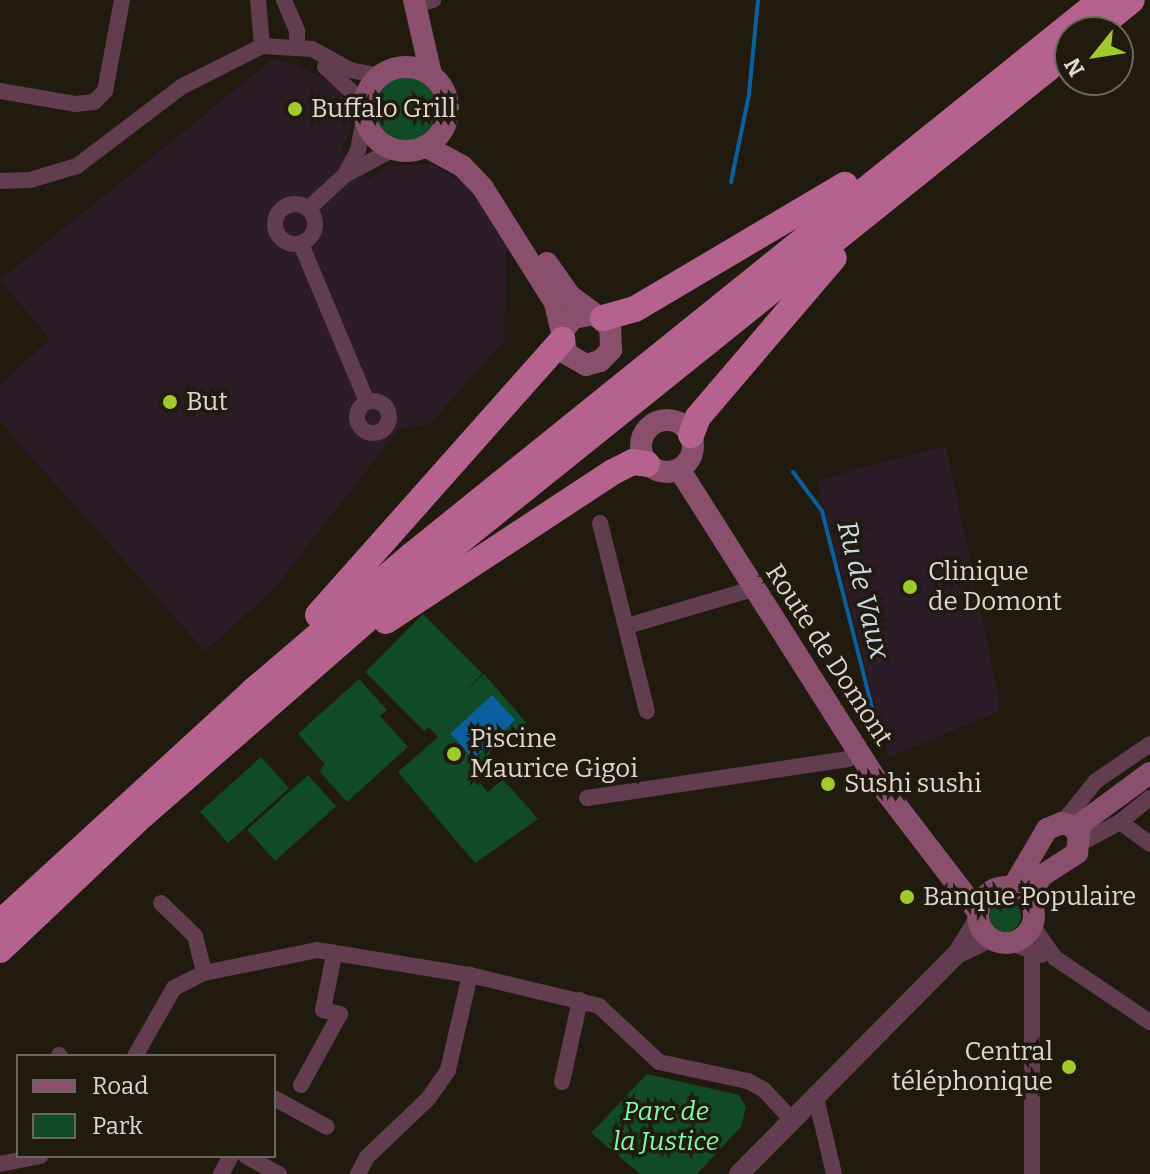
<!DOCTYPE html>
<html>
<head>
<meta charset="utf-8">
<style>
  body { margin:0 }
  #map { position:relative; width:1150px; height:1174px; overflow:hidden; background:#211a0e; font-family:Bitter,serif }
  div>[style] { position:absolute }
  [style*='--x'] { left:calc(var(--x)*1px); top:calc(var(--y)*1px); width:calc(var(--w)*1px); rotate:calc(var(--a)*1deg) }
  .commercial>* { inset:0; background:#2c1c25 }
  .medical>* { inset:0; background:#2c1c27 }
  .green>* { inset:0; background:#114a27; transform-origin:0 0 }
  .round { border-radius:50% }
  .water>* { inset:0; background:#0b5fa0; transform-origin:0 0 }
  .stream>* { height:4px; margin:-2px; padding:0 2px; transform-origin:2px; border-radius:2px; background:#0b5fa0 }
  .minor>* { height:16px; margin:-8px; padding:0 8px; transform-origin:8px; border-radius:8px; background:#613d4f }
  .minor>.ring { margin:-8px; padding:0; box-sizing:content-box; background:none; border:16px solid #613d4f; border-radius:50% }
  .tertiary>* { height:20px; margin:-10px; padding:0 10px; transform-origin:10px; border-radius:10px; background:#613d4f }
  .secondary>* { height:22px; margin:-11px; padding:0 11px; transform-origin:11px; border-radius:11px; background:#894f6d }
  .secondary>.ring { margin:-11px; padding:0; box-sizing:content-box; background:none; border:22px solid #894f6d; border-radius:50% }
  .trunk>* { height:26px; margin:-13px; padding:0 13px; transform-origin:13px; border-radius:13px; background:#b5638e }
  .dots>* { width:22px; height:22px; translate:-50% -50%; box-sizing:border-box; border:4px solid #211a0e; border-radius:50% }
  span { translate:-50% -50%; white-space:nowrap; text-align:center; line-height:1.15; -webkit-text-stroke:7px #211a0e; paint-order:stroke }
  .poi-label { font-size:26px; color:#ded8d0 }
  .left { translate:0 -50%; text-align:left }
  .right { translate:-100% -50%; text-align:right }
  .street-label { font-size:26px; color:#ded8d0 }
  .park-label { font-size:26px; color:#82faa9; font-style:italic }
  .water-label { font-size:28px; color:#c9dbed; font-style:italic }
  .legend { position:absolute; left:16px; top:1054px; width:260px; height:104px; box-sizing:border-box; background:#211a0e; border:2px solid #6d665c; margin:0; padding:10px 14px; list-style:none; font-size:24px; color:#ded8d0 }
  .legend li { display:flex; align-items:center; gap:16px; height:40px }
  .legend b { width:40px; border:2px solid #6d665c }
  .north { position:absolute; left:1054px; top:16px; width:80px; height:80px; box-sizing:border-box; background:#211a0e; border:2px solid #6d665c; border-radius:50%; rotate:240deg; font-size:22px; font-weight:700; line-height:32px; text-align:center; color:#ded8d0 }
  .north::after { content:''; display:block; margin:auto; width:28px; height:36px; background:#a0c92b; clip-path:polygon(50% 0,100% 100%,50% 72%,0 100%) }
</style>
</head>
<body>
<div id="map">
  <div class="commercial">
    <div style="clip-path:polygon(272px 60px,297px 65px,339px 87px,350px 99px,354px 122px,342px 149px,368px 179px,387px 166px,431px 164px,470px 187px,507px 245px,504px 341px,431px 423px,398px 430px,273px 590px,205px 651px,0 422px,0 385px,50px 339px,0 280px)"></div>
  </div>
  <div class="medical">
    <div style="clip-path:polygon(946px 446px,1000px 703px,998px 712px,889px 757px,817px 480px)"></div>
  </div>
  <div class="green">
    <div class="round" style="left:373px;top:75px;width:68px;height:68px"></div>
    <div style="left:423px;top:614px;width:84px;height:82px;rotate:45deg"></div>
    <div style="clip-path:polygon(484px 674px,526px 722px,470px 772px,488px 792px,503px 779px,538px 819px,475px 863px,398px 772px,438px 737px,427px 725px)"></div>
    <div style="clip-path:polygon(359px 679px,387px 710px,380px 716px,408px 747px,347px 802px,319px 771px,325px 764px,298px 734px)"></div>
    <div style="left:261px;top:757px;width:42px;height:82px;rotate:48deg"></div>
    <div style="left:308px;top:775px;width:42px;height:82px;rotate:48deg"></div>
    <div class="round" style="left:989px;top:900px;width:32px;height:32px"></div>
    <div style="clip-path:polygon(647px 1074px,739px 1095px,746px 1107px,741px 1127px,697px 1174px,640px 1174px,591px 1133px)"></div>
  </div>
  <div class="water">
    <div style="left:492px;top:695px;width:34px;height:57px;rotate:47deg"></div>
  </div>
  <div class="stream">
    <div style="--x:731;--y:182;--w:90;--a:-78.4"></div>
    <div style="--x:749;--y:94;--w:94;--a:-84.5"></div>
    <div style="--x:793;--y:472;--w:49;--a:53.4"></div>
    <div style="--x:822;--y:511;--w:222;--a:75.7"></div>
  </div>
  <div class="minor">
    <div style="--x:258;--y:0;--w:46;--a:85"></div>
    <div style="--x:284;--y:0;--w:34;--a:67"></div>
    <div style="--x:297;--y:31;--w:17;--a:90"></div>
    <div style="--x:415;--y:5;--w:19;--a:-16"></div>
    <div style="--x:325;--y:67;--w:54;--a:42.8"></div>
    <div style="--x:0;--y:91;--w:76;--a:9.8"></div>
    <div style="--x:75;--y:104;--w:19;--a:-6"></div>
    <div style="--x:94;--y:102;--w:16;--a:-45"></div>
    <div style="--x:105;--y:91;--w:93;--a:-79.4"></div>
    <div style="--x:346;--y:173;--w:26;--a:-62"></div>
    <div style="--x:358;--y:150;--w:37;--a:-79"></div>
    <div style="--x:0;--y:181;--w:30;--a:-2"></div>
    <div style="--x:30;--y:180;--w:49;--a:-16.6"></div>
    <div style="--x:77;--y:166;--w:131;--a:-37.2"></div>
    <div style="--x:181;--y:87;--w:91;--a:-26.8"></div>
    <div style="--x:262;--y:46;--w:50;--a:3.4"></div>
    <div style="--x:312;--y:49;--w:43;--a:28.9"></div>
    <div style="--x:350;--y:70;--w:33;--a:11"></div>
    <div class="ring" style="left:275px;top:204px;width:24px;height:24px"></div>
    <div style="--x:308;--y:209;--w:50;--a:-42.6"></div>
    <div style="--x:345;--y:175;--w:55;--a:-28"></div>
    <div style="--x:301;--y:244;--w:171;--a:67.3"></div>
    <div class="ring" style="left:357px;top:401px;width:16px;height:16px"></div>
    <div style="--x:600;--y:523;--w:194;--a:76"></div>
    <div style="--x:627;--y:626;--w:131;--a:-16.4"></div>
    <div style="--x:587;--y:798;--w:264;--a:-8.5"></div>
    <div style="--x:848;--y:759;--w:13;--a:-29"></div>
    <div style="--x:1120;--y:822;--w:37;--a:36"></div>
    <div style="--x:1062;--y:823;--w:54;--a:-51"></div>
    <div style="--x:1096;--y:781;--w:65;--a:-34.4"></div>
    <div style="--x:1081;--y:843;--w:44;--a:-28.3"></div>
    <div style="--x:1120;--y:822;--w:38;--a:-39"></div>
    <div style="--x:161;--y:903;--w:47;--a:44.1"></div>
    <div style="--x:195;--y:936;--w:38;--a:76"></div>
    <div style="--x:1032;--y:925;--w:40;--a:55.1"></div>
    <div style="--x:1055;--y:958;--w:115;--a:34"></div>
    <div style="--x:1011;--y:943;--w:33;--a:21"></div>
    <div style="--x:59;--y:1055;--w:1;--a:45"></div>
    <div style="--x:135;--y:1056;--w:78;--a:-60.2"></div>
    <div style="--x:174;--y:988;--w:34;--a:-27"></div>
    <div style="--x:204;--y:973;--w:115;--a:-11.5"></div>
    <div style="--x:317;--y:950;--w:155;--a:9.3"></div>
    <div style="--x:470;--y:975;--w:133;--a:13.5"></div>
    <div style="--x:599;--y:1006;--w:82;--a:43"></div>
    <div style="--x:659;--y:1062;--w:91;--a:12.1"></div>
    <div style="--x:748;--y:1081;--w:18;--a:29"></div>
    <div style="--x:764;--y:1090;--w:38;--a:47"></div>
    <div style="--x:562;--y:1082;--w:84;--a:-77.6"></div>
    <div style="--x:301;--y:1085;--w:81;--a:-61.2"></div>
    <div style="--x:340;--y:1014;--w:17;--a:-167"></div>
    <div style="--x:323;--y:1010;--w:56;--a:-78.7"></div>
    <div style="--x:815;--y:1094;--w:82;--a:76.6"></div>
    <div style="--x:274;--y:1098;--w:60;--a:28.7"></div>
    <div style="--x:246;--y:1156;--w:38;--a:29"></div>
    <div style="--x:0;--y:1164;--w:41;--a:-11.3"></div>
    <div style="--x:221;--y:1174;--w:21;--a:-61"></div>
    <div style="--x:358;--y:1174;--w:19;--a:-62"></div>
    <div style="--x:367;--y:1157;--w:84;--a:-43.6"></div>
    <div style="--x:428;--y:1099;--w:35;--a:-55"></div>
    <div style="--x:448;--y:1070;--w:98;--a:-77"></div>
    <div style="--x:1032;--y:1174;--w:221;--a:-90"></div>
  </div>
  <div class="tertiary">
    <div style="--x:957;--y:954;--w:37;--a:-26"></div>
    <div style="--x:739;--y:1174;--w:310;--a:-45.3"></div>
    <div style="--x:957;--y:954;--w:40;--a:-58"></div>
  </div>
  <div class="secondary">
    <div style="--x:414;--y:0;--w:76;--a:77.1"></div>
    <div class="ring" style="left:364px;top:67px;width:62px;height:62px"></div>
    <div style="--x:425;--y:146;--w:42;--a:28.4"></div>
    <div style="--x:462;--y:166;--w:30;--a:46"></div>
    <div style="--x:483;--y:188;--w:136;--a:57.9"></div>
    <div style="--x:555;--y:303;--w:52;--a:76.8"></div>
    <div style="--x:567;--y:354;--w:22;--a:30"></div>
    <div style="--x:586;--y:365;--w:15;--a:-16"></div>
    <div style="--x:600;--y:361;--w:16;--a:-45"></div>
    <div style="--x:611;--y:350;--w:23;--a:-92"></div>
    <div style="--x:610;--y:327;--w:21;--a:-141"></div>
    <div style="--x:594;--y:314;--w:21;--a:169"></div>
    <div style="--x:573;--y:318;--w:15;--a:127"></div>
    <div style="--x:547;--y:263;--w:39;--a:55"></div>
    <div style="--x:569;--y:295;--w:31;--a:37"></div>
    <div class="ring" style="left:641px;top:420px;width:30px;height:30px"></div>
    <div style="--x:679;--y:469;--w:362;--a:57.6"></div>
    <div style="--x:873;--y:775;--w:173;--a:52.5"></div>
    <div style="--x:1075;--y:828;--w:93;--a:-36.3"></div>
    <div class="ring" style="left:978px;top:887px;width:34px;height:34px"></div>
    <div style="--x:1013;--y:887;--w:67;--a:-59.6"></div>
    <div style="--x:1047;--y:829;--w:16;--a:-22"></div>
    <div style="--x:1062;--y:823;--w:10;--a:17"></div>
    <div style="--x:1072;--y:826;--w:11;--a:52"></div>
    <div style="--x:1079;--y:835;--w:18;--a:96"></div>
    <div style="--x:1077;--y:853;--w:40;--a:147.1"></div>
    <div style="--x:1043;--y:875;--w:26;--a:129"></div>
  </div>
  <div class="trunk">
    <div style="--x:1093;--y:32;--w:50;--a:-39.4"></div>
    <div style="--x:603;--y:318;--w:33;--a:-16"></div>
    <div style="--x:635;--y:309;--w:244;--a:-30.6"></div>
    <div style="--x:691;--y:435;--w:19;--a:-69"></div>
    <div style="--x:698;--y:417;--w:209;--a:-49.5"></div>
    <div style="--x:318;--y:615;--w:368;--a:-48.4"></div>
    <div style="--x:386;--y:621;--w:272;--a:-33.3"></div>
    <div style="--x:613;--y:472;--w:22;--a:-27"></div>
    <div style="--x:633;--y:462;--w:14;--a:8"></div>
    <div style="--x:0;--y:923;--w:345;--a:-42.5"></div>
    <div style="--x:254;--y:690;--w:208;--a:-40.5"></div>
    <div style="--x:412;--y:555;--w:885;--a:-38.85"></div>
    <div style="--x:0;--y:950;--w:197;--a:-43.4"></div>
    <div style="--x:143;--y:815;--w:381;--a:-41.1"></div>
    <div style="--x:430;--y:565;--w:821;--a:-38.77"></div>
  </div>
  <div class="dots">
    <div style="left:295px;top:109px;background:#a0c92b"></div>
    <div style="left:170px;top:402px;background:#a0c92b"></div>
    <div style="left:910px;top:587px;background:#a0c92b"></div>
    <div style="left:454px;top:754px;background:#a0c92b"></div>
    <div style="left:828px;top:784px;background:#a0c92b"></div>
    <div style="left:907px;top:897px;background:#a0c92b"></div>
    <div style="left:1069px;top:1067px;background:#a0c92b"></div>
  </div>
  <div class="poi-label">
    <span class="left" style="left:311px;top:109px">Buffalo Grill</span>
    <span class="left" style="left:186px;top:402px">But</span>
    <span class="left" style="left:928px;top:587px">Clinique<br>de Domont</span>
    <span class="left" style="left:470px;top:754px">Piscine<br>Maurice Gigoi</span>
    <span class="left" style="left:844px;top:784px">Sushi sushi</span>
    <span class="left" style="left:923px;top:897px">Banque Populaire</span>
    <span class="right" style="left:1053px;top:1067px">Central<br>téléphonique</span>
  </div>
  <div class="street-label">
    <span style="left:829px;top:655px;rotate:57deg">Route de Domont</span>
  </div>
  <div class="park-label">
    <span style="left:666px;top:1127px">Parc de<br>la Justice</span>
  </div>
  <div class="water-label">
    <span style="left:863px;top:590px;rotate:76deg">Ru de Vaux</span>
  </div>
  <ul class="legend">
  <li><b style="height:10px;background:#894f6d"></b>Road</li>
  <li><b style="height:22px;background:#114a27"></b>Park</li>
  </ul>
  <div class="north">N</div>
</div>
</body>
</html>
